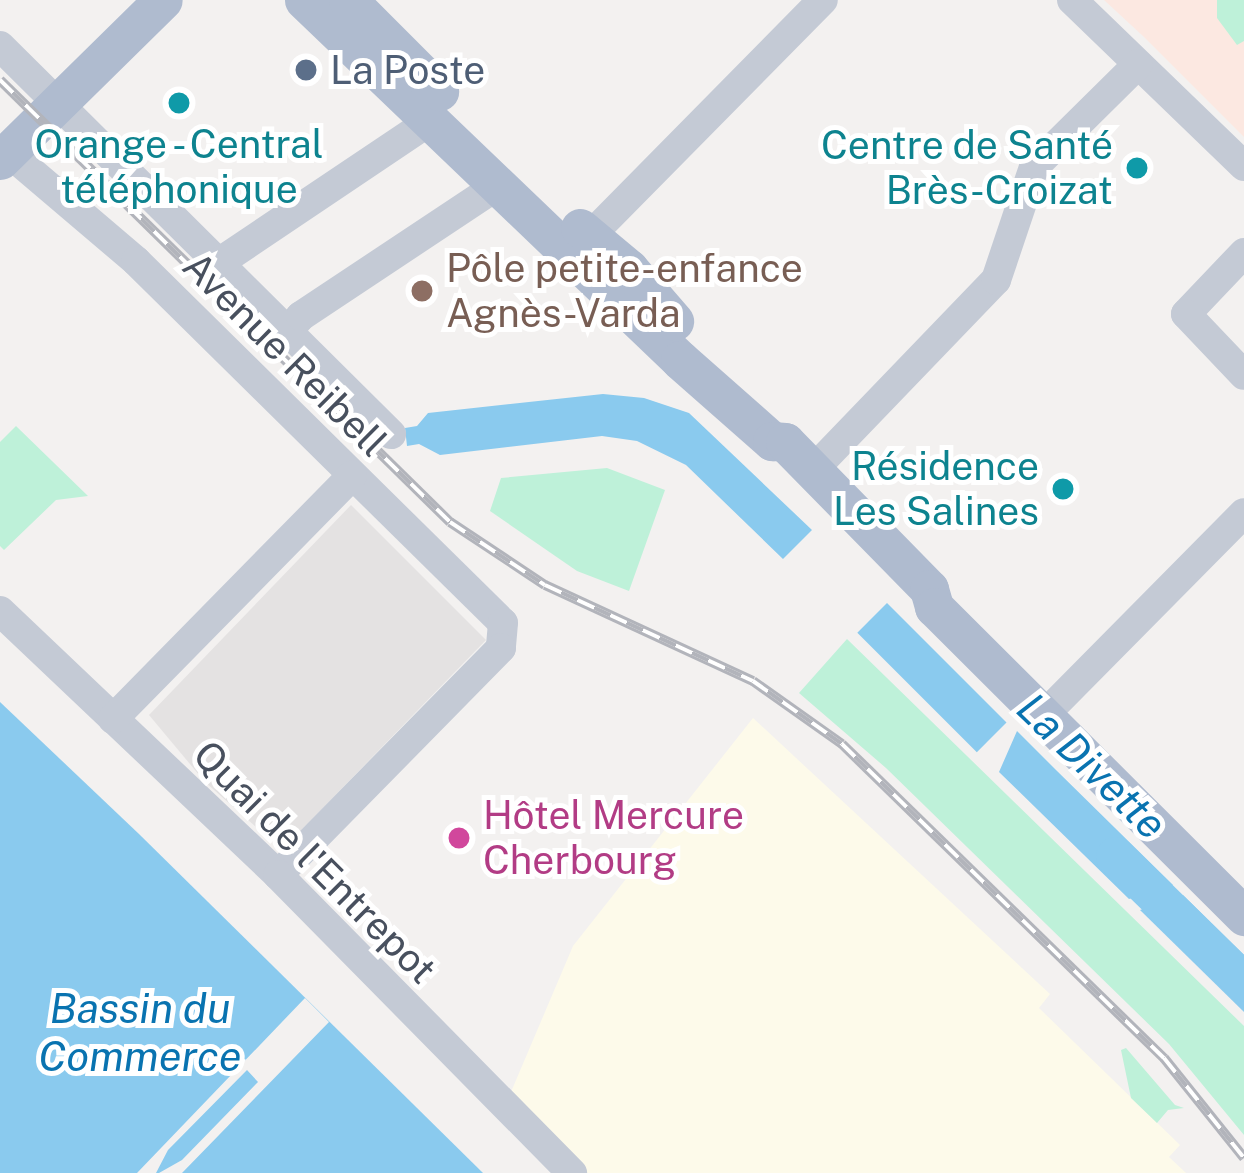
<!DOCTYPE html>
<html>
<head>
<meta charset="utf-8">
<style>
  body { margin:0 }
  #map { position:relative; width:1244px; height:1173px; overflow:hidden; background:#f3f1f0; font-family:"Public Sans",sans-serif }
  div>[style] { position:absolute }
  [style*='--x'] { left:calc(var(--x)*1px); top:calc(var(--y)*1px); width:calc(var(--w)*1px); rotate:calc(var(--a)*1deg) }
  .commercial>* { inset:0; background:#fdfaea }
  .education>* { inset:0; background:#e4e2e2 }
  .medical>* { inset:0; background:#fce8e1 }
  .green>* { inset:0; background:#bef1d9 }
  .water>* { inset:0; background:#8acaee; transform-origin:0 0 }
  .pier>* { inset:0; background:#f3f1f0 }
  .river>* { height:39px; margin:-19.5px; padding:0 19.5px; transform-origin:19.5px; border-radius:19.5px; background:#8acaee }
  .minor>* { height:30px; margin:-15px; padding:0 15px; transform-origin:15px; border-radius:15px; background:#c4cad5 }
  .major>* { height:39px; margin:-19.5px; padding:0 19.5px; transform-origin:19.5px; border-radius:19.5px; background:#afbbcf }
  .rail>* { height:10px; margin-top:-5px; transform-origin:0; background:repeating-linear-gradient(90deg,#fff 0 18px,#b2b4bb 0 36px); box-sizing:border-box; border-block:3px solid #b2b4bb }
  .dots>* { width:33px; height:33px; translate:-50% -50%; box-sizing:border-box; border:6px solid #fff; border-radius:50% }
  span { translate:-50% -50%; white-space:nowrap; text-align:center; line-height:1.15; -webkit-text-stroke:10px #fff; paint-order:stroke }
  .service-label { font-size:39px; color:#4e5e75 }
  .left { translate:0 -50%; text-align:left }
  .culture-label { font-size:39px; color:#0d838f }
  .right { translate:-100% -50%; text-align:right }
  .education-label { font-size:39px; color:#785e54 }
  .street-label { font-size:39px; color:#48505e }
  .hotel-label { font-size:39px; color:#b23c85 }
  .water-label { font-size:42px; color:#0973b0; font-style:italic }
</style>
</head>
<body>
<div id="map">
  <div class="commercial">
    <div style="clip-path:polygon(753px 718px,1050px 994px,1039px 1008px,1180px 1145px,1169px 1157px,1186px 1173px,584px 1173px,508px 1099px,573px 946px)"></div>
  </div>
  <div class="education">
    <div style="clip-path:polygon(351px 505px,486px 640px,282px 850px,205px 782px,149px 715px)"></div>
  </div>
  <div class="medical">
    <div style="clip-path:polygon(1104px 0,1244px 0,1244px 137px,1144px 37px)"></div>
  </div>
  <div class="green">
    <div style="clip-path:polygon(1217px 0,1244px 0,1244px 41px,1237px 45px,1217px 18px)"></div>
    <div style="clip-path:polygon(16px 426px,88px 496px,56px 500px,4px 550px,0 546px,0 442px)"></div>
    <div style="clip-path:polygon(607px 468px,665px 490px,629px 591px,577px 571px,490px 511px,501px 478px)"></div>
    <div style="clip-path:polygon(847px 639px,1244px 1026px,1244px 1135px,1169px 1044px,886px 768px,799px 693px)"></div>
    <div style="clip-path:polygon(1126px 1048px,1175px 1105px,1184px 1108px,1168px 1110px,1157px 1123px,1131px 1098px,1121px 1050px)"></div>
  </div>
  <div class="water">
    <div style="clip-path:polygon(603px 394px,644px 398px,689px 413px,812px 530px,783px 559px,686px 465px,637px 441px,602px 436px,440px 455px,419px 444px,407px 446px,405px 428px,417px 426px,428px 413px)"></div>
    <div style="left:887px;top:603px;width:169px;height:42px;rotate:45deg"></div>
    <div style="clip-path:polygon(0 702px,139px 834px,483px 1173px,0 1173px)"></div>
    <div style="clip-path:polygon(1017px 731px,1056px 770px,1173px 885px,1129px 899px,999px 772px)"></div>
    <div style="clip-path:polygon(1183px 895px,1244px 955px,1244px 1012px,1140px 910px)"></div>
  </div>
  <div class="pier">
    <div style="clip-path:polygon(305px 998px,329px 1022px,182px 1173px,159px 1173px,182px 1160px,258px 1082px,247px 1070px,168px 1150px,156px 1173px,137px 1173px)"></div>
  </div>
  <div class="river">
    <div style="--x:1115;--y:856;--w:180;--a:44.3"></div>
  </div>
  <div class="minor">
    <div style="--x:1072;--y:0;--w:239;--a:44"></div>
    <div style="--x:0;--y:46;--w:551;--a:44.78"></div>
    <div style="--x:8;--y:152;--w:168;--a:40.4"></div>
    <div style="--x:136;--y:261;--w:515;--a:44.61"></div>
    <div style="--x:503;--y:623;--w:25;--a:95"></div>
    <div style="--x:501;--y:648;--w:318;--a:134.5"></div>
    <div style="--x:589;--y:237;--w:333;--a:-45.4"></div>
    <div style="--x:1244;--y:253;--w:84;--a:133.6"></div>
    <div style="--x:1186;--y:314;--w:84;--a:46.4"></div>
    <div style="--x:220;--y:262;--w:254;--a:-33.9"></div>
    <div style="--x:287;--y:332;--w:21;--a:-49"></div>
    <div style="--x:301;--y:316;--w:239;--a:-33.6"></div>
    <div style="--x:813;--y:470;--w:264;--a:-46.1"></div>
    <div style="--x:996;--y:280;--w:119;--a:-71.4"></div>
    <div style="--x:1034;--y:167;--w:146;--a:-44.7"></div>
    <div style="--x:0;--y:611;--w:383;--a:43.5"></div>
    <div style="--x:278;--y:875;--w:419;--a:45.4"></div>
    <div style="--x:1058;--y:701;--w:264;--a:-45.3"></div>
    <div style="--x:113;--y:719;--w:341;--a:-45.5"></div>
  </div>
  <div class="major">
    <div style="--x:304;--y:0;--w:521;--a:43.75"></div>
    <div style="--x:680;--y:360;--w:123;--a:41.4"></div>
    <div style="--x:772;--y:441;--w:13;--a:4"></div>
    <div style="--x:785;--y:442;--w:206;--a:45.6"></div>
    <div style="--x:929;--y:589;--w:19;--a:74"></div>
    <div style="--x:934;--y:607;--w:438;--a:44.9"></div>
    <div style="--x:348;--y:0;--w:129;--a:45"></div>
    <div style="--x:0;--y:160;--w:228;--a:-44.5"></div>
    <div style="--x:580;--y:228;--w:64;--a:39.9"></div>
    <div style="--x:629;--y:269;--w:69;--a:49.1"></div>
  </div>
  <div class="rail">
    <div style="--x:0;--y:80;--w:631;--a:44.49"></div>
    <div style="--x:450;--y:522;--w:114;--a:33.6"></div>
    <div style="--x:545;--y:585;--w:229;--a:24.8"></div>
    <div style="--x:753;--y:681;--w:109;--a:35.3"></div>
    <div style="--x:842;--y:744;--w:450;--a:44.3"></div>
    <div style="--x:1164;--y:1058;--w:128;--a:51.3"></div>
  </div>
  <div class="dots">
    <div style="left:306px;top:70px;background:#5c6f8a"></div>
    <div style="left:179px;top:103px;background:#0f9aa8"></div>
    <div style="left:1137px;top:168px;background:#0f9aa8"></div>
    <div style="left:422px;top:291px;background:#8d6e63"></div>
    <div style="left:1063px;top:489px;background:#0f9aa8"></div>
    <div style="left:459px;top:838px;background:#d1479c"></div>
  </div>
  <div class="service-label">
    <span class="left" style="left:330px;top:70px">La Poste</span>
  </div>
  <div class="culture-label">
    <span style="left:179px;top:167px">Orange - Central<br>téléphonique</span>
    <span class="right" style="left:1113px;top:168px">Centre de Santé<br>Brès-Croizat</span>
    <span class="right" style="left:1039px;top:489px">Résidence<br>Les Salines</span>
  </div>
  <div class="education-label">
    <span class="left" style="left:446px;top:291px">Pôle petite-enfance<br>Agnès-Varda</span>
  </div>
  <div class="street-label">
    <span style="left:285px;top:354px;rotate:45deg">Avenue Reibell</span>
    <span style="left:315px;top:862px;rotate:45deg">Quai de l'Entrepot</span>
  </div>
  <div class="hotel-label">
    <span class="left" style="left:483px;top:838px">Hôtel Mercure<br>Cherbourg</span>
  </div>
  <div class="water-label">
    <span style="left:1092px;top:766px;rotate:44deg">La Divette</span>
    <span style="left:140px;top:1032px">Bassin du<br>Commerce</span>
  </div>
</div>
</body>
</html>
